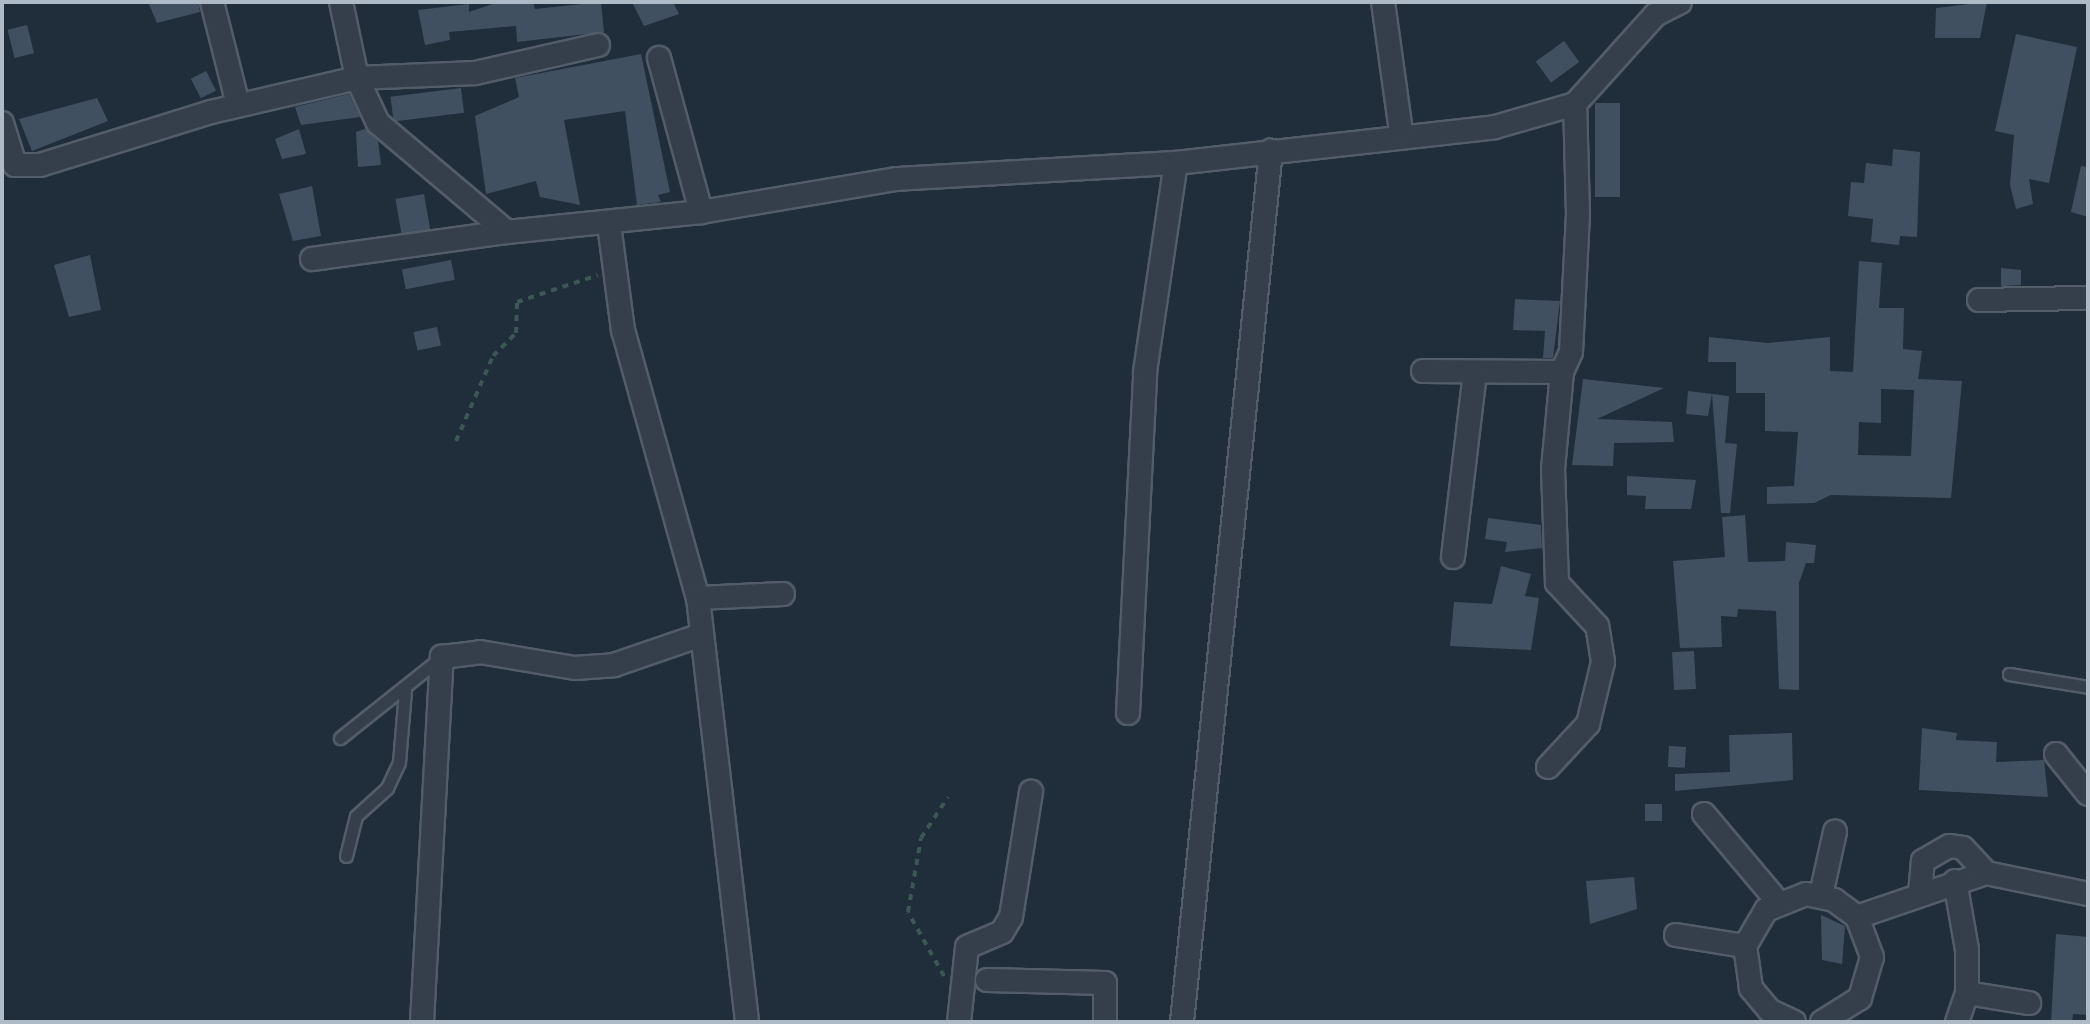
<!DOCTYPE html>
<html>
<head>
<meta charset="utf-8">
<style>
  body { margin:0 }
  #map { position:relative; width:2090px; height:1024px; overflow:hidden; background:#202d3b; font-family:Roboto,sans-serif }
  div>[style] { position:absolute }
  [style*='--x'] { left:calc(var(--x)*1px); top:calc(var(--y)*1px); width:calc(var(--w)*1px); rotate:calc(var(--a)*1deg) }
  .building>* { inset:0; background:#415060; transform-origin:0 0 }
  .path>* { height:4px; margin-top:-2px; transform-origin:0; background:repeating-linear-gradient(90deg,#3d5656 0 6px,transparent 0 12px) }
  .roads { filter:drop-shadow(2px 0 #525d69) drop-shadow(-2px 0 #525d69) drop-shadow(0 2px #525d69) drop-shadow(0 -2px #525d69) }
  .lane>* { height:11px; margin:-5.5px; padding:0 5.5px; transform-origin:5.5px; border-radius:5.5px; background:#343f4b }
  .street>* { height:22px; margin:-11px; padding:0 11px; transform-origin:11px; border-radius:11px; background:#343f4b }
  span { translate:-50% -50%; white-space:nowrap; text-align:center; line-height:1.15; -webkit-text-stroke:8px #192430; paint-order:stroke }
  .frame { position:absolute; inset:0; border:4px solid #afbac7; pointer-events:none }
</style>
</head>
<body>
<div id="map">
  <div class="building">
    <div style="clip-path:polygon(148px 2px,198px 2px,200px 12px,157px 23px)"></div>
    <div style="clip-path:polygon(498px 2px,533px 2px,535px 9px,601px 2px,604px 32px,517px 42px,516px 26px,449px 32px,450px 40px,425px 45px,418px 10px,469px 4px,469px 12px)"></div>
    <div style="clip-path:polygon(632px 2px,673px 2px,679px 14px,644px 26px)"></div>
    <div style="clip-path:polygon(1987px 2px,1980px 38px,1935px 38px,1936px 8px)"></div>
    <div style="left:27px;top:25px;width:29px;height:20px;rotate:76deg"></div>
    <div style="clip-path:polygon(2016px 34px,2077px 47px,2049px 183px,2029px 179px,2033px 204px,2016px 209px,2010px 185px,2014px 135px,1995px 131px)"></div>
    <div style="left:1564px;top:41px;width:26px;height:35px;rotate:54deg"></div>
    <div style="clip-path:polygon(641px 54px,670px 192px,658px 195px,661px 202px,637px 205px,625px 111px,564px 120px,580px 205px,540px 197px,536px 181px,486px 194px,475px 116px,519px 97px,515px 78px)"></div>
    <div style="left:206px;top:71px;width:22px;height:17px;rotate:63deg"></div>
    <div style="left:461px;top:88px;width:25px;height:71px;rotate:83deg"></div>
    <div style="clip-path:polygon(349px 94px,360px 117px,301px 125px,295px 107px)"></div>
    <div style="clip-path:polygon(97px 98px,108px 121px,32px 151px,19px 119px)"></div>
    <div style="left:1595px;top:103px;width:25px;height:94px"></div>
    <div style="clip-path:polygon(299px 129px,306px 154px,282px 159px,275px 139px)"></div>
    <div style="clip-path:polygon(365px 129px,378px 141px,381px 165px,358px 167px,356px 132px)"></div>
    <div style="clip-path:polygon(1893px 149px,1920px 152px,1917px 237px,1900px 236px,1899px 245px,1871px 242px,1873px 219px,1848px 216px,1851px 182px,1864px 183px,1866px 163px,1892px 166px)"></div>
    <div style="clip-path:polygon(2081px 166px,2088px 167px,2088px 217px,2071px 212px)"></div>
    <div style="clip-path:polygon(312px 186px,321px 236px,293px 241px,279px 194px)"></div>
    <div style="left:424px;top:194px;width:36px;height:29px;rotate:80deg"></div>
    <div style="clip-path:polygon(90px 255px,101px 310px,69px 317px,54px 265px)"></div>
    <div style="left:451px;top:260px;width:20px;height:50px;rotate:79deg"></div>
    <div style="clip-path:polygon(evenodd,1859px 261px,1882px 263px,1879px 308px,1904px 308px,1903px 349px,1922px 351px,1918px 379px,1962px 381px,1951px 498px,1831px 495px,1814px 503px,1767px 504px,1767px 487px,1794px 486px,1798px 432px,1765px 431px,1765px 393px,1736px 393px,1736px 362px,1708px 362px,1709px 337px,1768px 343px,1830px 337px,1830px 371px,1853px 372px,1859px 261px,1881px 389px,1914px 390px,1911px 456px,1858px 455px,1859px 422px,1881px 423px,1881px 389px)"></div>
    <div style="clip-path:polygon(2001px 268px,2021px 270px,2021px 285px,2001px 286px)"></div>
    <div style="clip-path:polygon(1515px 299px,1560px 301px,1553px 358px,1543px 358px,1545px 331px,1513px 330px)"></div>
    <div style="left:437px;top:327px;width:19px;height:24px;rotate:78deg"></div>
    <div style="clip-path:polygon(1583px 379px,1664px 388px,1597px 419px,1672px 422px,1674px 442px,1614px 443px,1613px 466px,1572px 465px)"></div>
    <div style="clip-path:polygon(1688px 391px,1729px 396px,1725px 443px,1737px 444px,1730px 513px,1721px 513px,1712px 394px,1708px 416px,1686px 414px)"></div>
    <div style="clip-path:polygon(1627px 476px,1696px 480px,1691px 509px,1645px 509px,1646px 496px,1627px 495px)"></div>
    <div style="clip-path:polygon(1745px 515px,1748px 562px,1785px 561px,1786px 542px,1816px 545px,1814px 563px,1806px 563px,1799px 583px,1799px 690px,1779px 689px,1776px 611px,1738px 609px,1737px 617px,1721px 616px,1722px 647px,1680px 648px,1673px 561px,1725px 557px,1722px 517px)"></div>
    <div style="clip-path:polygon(1488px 518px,1541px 525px,1542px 548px,1505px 552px,1507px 542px,1485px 539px)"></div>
    <div style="clip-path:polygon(1501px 566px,1531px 574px,1525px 596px,1539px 598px,1531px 650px,1450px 646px,1454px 602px,1492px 604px)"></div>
    <div style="left:1694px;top:651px;width:38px;height:22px;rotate:87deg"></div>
    <div style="clip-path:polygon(1922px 728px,1957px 733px,1956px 740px,1997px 742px,1996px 762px,2044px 760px,2048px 797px,1919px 790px)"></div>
    <div style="clip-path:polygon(1792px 733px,1793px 780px,1675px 791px,1675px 774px,1730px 772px,1729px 735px)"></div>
    <div style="left:1669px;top:746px;width:17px;height:21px;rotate:3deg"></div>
    <div style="left:1645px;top:804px;width:17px;height:17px"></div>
    <div style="clip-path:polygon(1634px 877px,1637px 909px,1590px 924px,1586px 881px)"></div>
    <div style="clip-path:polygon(1821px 915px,1845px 926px,1842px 964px,1822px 960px)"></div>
    <div style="clip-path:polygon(2056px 934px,2088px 937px,2088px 1015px,2073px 1014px,2072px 1022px,2051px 1022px)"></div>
  </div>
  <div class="path">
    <div style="--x:456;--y:441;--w:93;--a:-66.5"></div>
    <div style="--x:493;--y:356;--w:33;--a:-45"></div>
    <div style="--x:516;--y:333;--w:31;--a:-88"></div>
    <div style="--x:517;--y:302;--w:85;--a:-18.4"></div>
    <div style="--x:944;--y:976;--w:73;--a:-119.4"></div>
    <div style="--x:908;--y:912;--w:75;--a:-80"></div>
    <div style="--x:921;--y:838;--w:49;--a:-56.6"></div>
  </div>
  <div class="roads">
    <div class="lane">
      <div style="--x:2009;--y:674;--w:80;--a:9.3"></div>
      <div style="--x:340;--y:738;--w:130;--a:-38.5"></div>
      <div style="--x:346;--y:856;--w:41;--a:-76"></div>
      <div style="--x:356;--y:816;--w:42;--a:-42.1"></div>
      <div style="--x:387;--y:788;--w:29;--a:-65"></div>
      <div style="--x:399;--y:762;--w:72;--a:-85.2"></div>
    </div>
    <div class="street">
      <div style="--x:212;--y:2;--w:106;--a:75.8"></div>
      <div style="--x:341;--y:2;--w:78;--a:78.1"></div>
      <div style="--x:357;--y:78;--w:50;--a:65"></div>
      <div style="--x:378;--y:123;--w:169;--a:40.2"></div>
      <div style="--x:507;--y:232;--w:195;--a:-5.9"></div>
      <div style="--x:701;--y:212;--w:198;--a:-9.6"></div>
      <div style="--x:896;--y:179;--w:280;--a:-3.3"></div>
      <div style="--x:1176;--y:163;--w:321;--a:-6.4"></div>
      <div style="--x:1495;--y:127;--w:83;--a:-16"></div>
      <div style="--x:1575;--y:104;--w:120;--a:-48"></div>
      <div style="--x:1655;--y:15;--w:28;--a:-27"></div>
      <div style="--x:1383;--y:2;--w:131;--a:82.1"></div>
      <div style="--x:659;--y:58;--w:160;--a:74.7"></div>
      <div style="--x:2;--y:123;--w:44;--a:72.8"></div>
      <div style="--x:15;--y:165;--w:25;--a:0"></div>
      <div style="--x:40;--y:165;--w:179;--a:-17.2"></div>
      <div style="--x:211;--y:112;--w:150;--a:-13.1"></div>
      <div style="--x:357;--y:78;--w:118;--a:-2.4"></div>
      <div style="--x:475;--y:73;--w:126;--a:-12.8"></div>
      <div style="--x:609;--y:224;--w:107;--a:82.5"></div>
      <div style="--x:623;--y:330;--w:278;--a:74.4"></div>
      <div style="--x:698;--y:598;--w:427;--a:83.4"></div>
      <div style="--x:312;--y:259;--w:197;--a:-7.9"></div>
      <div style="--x:1979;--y:300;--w:109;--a:-1.1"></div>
      <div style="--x:1423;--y:371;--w:139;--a:0.4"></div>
      <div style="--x:1562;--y:372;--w:22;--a:-66"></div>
      <div style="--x:1571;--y:352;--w:137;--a:-87.1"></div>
      <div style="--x:1578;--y:215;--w:111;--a:-91.5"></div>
      <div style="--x:1453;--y:557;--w:185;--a:-83.2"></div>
      <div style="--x:698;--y:598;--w:85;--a:-2.7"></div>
      <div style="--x:1128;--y:713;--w:341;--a:-87.1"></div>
      <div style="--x:1145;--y:372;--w:211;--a:-81.6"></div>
      <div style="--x:2056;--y:754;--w:51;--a:51.3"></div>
      <div style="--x:1548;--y:767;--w:59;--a:-47.1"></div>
      <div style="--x:1588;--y:724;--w:64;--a:-76.4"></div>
      <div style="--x:1603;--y:662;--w:36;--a:-99"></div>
      <div style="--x:1597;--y:626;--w:59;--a:-132.9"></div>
      <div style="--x:1557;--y:583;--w:114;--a:-92"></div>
      <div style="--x:1553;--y:469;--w:97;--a:-84.7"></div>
      <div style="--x:1704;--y:814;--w:115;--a:49.9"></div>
      <div style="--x:1955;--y:881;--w:70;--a:80.1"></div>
      <div style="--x:1967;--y:950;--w:43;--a:90"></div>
      <div style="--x:1967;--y:993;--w:31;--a:109"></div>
      <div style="--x:1920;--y:894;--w:33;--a:-85"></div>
      <div style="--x:1923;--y:861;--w:30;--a:-30"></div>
      <div style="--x:1949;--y:846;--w:14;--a:8"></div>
      <div style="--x:1963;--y:848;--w:34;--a:47"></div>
      <div style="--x:1821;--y:895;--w:65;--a:-77.5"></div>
      <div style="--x:1857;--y:917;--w:136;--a:-18.8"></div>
      <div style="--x:1986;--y:873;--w:104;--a:11.6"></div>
      <div style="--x:1676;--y:935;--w:70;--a:9.1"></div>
      <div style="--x:987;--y:980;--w:118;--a:1.5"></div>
      <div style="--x:1105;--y:983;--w:39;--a:90"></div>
      <div style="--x:1967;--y:993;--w:63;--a:9.2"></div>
      <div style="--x:422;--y:1022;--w:366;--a:-86.9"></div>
      <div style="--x:442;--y:657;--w:38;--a:-7"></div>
      <div style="--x:480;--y:652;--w:96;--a:9.6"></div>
      <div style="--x:575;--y:668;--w:39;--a:-4"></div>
      <div style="--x:614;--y:665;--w:92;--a:-19"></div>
      <div style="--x:959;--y:1022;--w:75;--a:-83.9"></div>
      <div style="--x:967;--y:947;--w:38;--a:-23"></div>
      <div style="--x:1002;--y:932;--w:17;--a:-59"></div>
      <div style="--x:1011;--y:917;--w:127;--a:-80.9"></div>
      <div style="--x:1182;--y:1022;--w:876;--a:-84.17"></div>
      <div style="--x:1794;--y:1022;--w:26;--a:-155"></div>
      <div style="--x:1770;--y:1011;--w:30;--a:-130"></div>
      <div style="--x:1751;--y:988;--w:42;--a:-98.1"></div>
      <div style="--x:1745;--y:946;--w:42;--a:-59.7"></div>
      <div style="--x:1766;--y:910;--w:43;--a:-21.8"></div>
      <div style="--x:1806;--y:894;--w:29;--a:12"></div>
      <div style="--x:1834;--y:900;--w:29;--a:36"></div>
      <div style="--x:1857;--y:917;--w:43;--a:69.4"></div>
      <div style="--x:1872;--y:957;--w:43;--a:106.3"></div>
      <div style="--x:1860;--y:998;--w:45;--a:147.7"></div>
    </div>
  </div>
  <div class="frame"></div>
</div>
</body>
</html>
